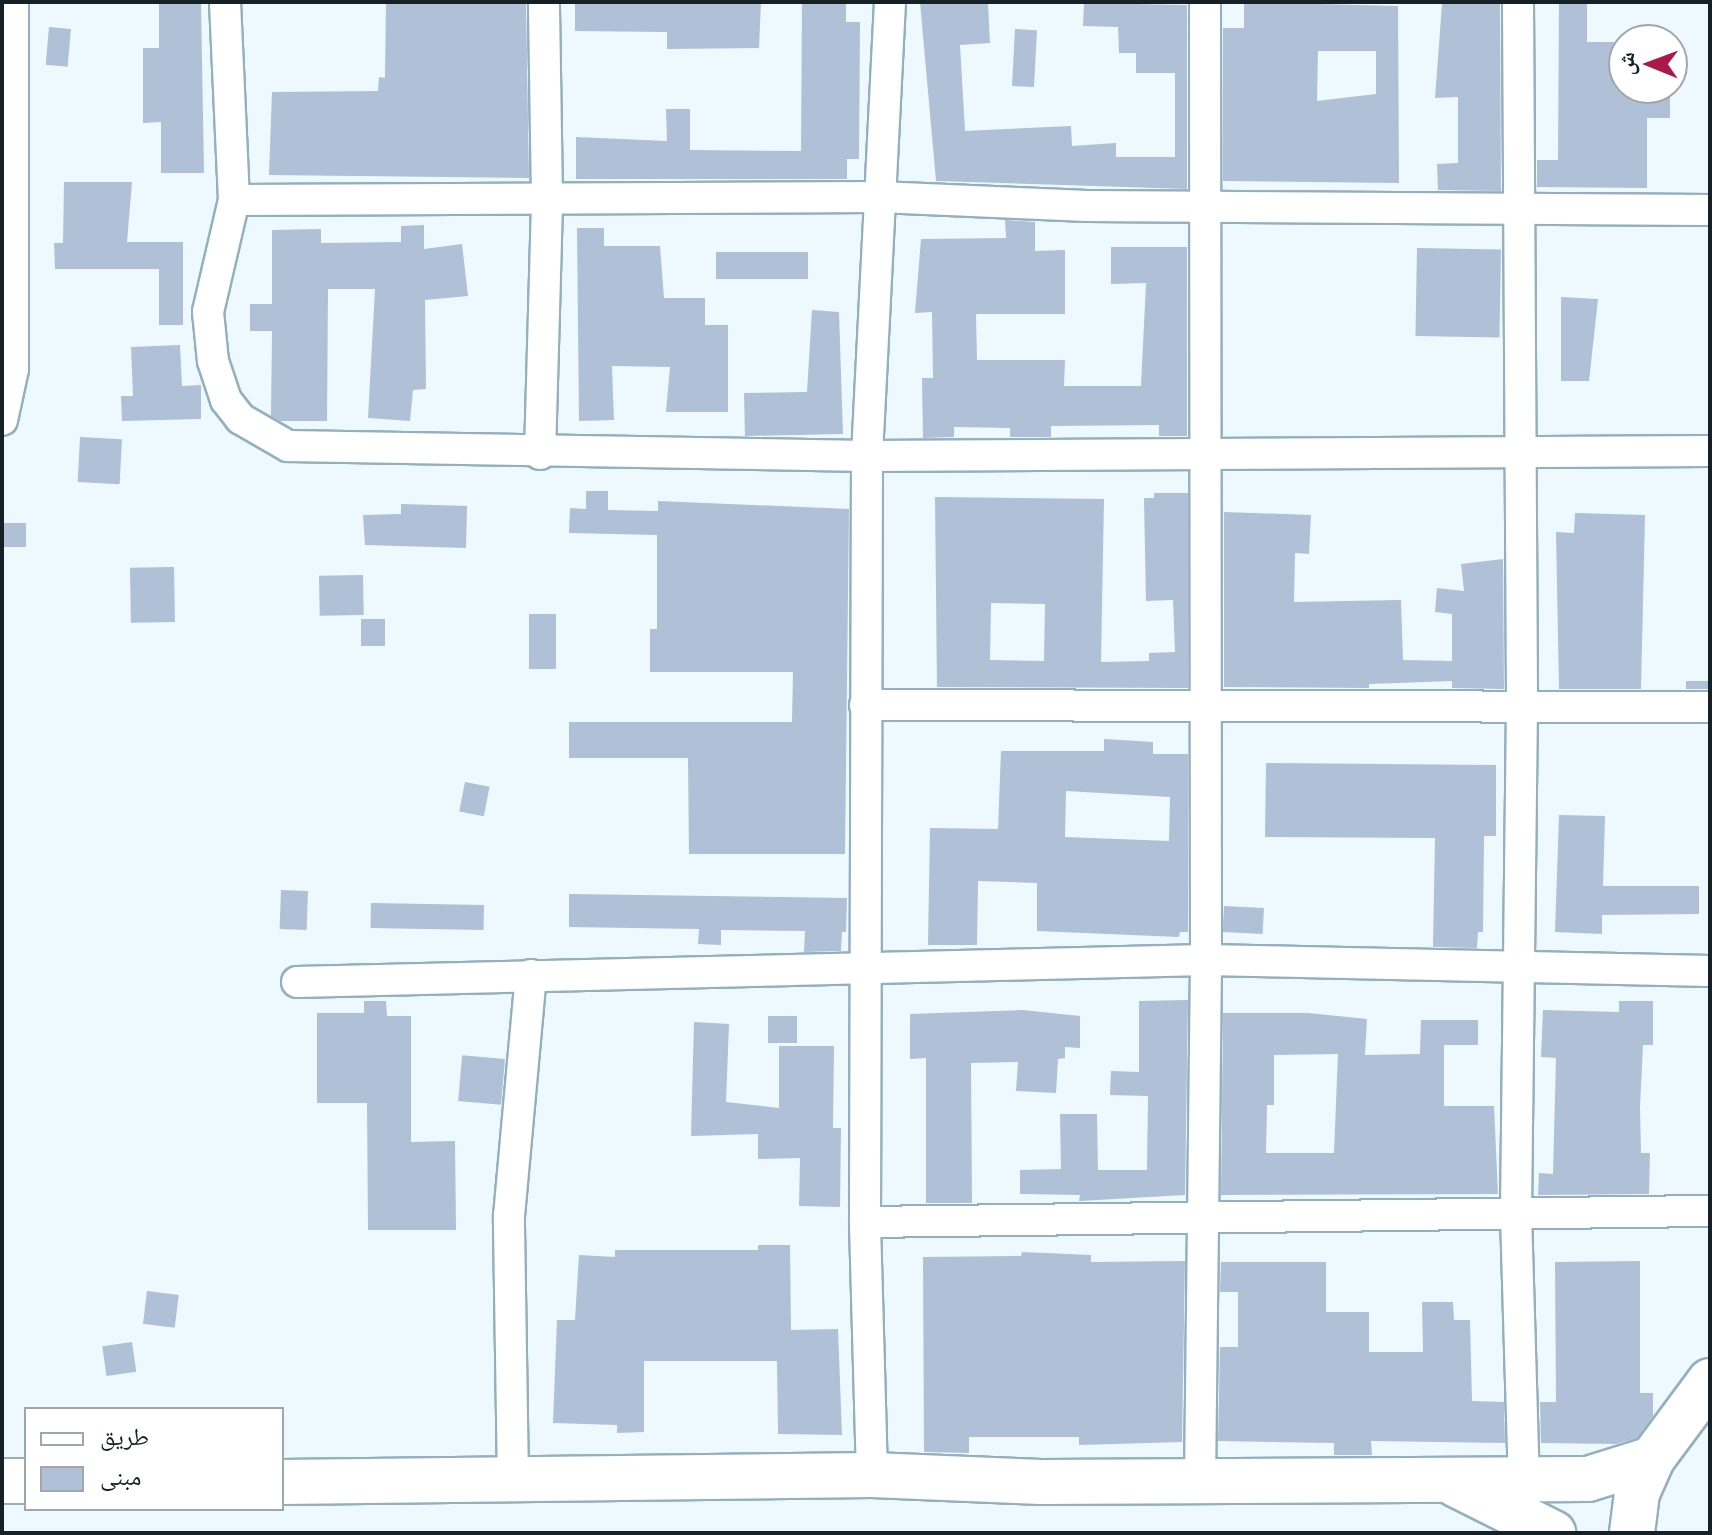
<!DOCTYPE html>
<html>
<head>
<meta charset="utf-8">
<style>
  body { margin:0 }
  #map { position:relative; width:1712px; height:1535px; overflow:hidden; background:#edf9ff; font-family:Merriweather,"Noto Naskh Arabic",serif }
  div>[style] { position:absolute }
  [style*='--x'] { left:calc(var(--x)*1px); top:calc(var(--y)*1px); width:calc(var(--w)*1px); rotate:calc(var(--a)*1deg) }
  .building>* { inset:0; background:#afc0d7; transform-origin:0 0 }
  .roads { filter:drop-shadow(2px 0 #93b0be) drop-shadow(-2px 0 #93b0be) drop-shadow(0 2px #93b0be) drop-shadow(0 -2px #93b0be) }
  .street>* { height:30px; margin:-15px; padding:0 15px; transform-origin:15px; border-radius:15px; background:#fff }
  .secondary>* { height:44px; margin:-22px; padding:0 22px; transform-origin:22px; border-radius:22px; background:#fff }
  span { translate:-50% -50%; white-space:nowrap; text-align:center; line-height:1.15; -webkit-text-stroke:7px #fff; paint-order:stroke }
  .frame { position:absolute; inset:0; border:4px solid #152126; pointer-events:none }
  .legend { position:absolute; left:24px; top:1407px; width:260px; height:104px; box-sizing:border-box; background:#fff; border:2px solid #a1a6a8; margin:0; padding:10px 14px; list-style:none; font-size:24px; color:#152126 }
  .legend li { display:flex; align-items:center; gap:16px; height:40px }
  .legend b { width:40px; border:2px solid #a1a6a8 }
  .north { position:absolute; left:1608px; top:24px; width:80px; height:80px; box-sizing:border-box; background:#fff; border:2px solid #a1a6a8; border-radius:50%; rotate:271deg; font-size:22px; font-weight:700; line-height:32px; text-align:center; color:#152126 }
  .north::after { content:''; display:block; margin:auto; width:28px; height:36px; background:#ab184a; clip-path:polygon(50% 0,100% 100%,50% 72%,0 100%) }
</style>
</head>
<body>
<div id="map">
  <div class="building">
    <div style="clip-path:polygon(159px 2px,201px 2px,204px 173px,161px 173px,161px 122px,143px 123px,143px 48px,159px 48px)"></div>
    <div style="clip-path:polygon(386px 2px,526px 2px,529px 178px,269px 175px,272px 92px,378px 91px,379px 77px,385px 78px)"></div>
    <div style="clip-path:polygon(575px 2px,761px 2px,759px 48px,667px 49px,667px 32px,575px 31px)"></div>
    <div style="clip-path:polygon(802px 2px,846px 2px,846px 22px,860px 22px,859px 159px,847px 159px,847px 179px,576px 179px,576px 137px,667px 141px,666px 109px,690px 109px,690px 150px,801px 151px)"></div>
    <div style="clip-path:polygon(920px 2px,988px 2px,990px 43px,960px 45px,965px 131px,1071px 126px,1072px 146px,1116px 143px,1116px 157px,1175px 157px,1175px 73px,1136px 73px,1136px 53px,1119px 53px,1118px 27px,1083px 26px,1084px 3px,1187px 5px,1187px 189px,936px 181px)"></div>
    <div style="clip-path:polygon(evenodd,1244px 2px,1398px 6px,1399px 183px,1223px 181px,1223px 28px,1244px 28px,1244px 2px,1318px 51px,1376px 51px,1376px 94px,1317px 101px,1318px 51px)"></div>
    <div style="clip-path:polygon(1559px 2px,1587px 2px,1587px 42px,1624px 42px,1624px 88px,1670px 88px,1670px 118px,1647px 118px,1647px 188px,1537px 187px,1537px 160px,1558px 160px)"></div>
    <div style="clip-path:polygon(1442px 4px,1500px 4px,1501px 191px,1438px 190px,1437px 164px,1458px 163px,1458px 97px,1435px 98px)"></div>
    <div style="left:49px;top:27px;width:22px;height:38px;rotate:5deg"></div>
    <div style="left:1015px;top:29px;width:22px;height:57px;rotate:3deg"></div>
    <div style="clip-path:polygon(64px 182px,132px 182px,127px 242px,183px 242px,183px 325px,159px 325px,159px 269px,55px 269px,54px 243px,63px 243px)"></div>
    <div style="clip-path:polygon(1005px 220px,1035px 222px,1035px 251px,1065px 250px,1065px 314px,976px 314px,977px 360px,1065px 360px,1064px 386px,1141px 386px,1146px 283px,1111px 284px,1111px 247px,1187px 247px,1187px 436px,1159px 436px,1159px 425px,1051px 426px,1051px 437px,1010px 437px,1010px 428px,954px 427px,954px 437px,923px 438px,922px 378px,933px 378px,932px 312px,915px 313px,921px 239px,1006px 238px)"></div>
    <div style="clip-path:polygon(424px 225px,424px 249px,462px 244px,468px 296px,425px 300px,426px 389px,413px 390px,410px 421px,368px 418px,375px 289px,328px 289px,327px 421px,280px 421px,271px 416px,272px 331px,250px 331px,250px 304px,272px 304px,272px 230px,321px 229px,321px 243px,401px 242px,401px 226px)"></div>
    <div style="clip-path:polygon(577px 228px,604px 228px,604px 246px,660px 246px,664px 298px,705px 298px,705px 325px,728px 325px,728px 412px,666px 412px,670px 367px,612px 366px,614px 420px,579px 421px)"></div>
    <div style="left:1417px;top:248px;width:84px;height:88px;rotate:1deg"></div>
    <div style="left:716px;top:252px;width:92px;height:27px"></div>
    <div style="clip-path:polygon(1561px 297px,1598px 299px,1589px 381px,1561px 381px)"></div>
    <div style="clip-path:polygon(812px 310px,839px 312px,843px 434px,745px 436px,744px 393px,807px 392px)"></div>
    <div style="clip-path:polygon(180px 345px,182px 386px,201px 385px,201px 419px,122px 421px,121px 396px,133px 396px,131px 347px)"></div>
    <div style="left:80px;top:437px;width:42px;height:45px;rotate:3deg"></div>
    <div style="clip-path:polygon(586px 491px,608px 491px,608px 510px,658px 511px,658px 501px,849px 509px,845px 854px,689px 854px,688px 758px,569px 758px,569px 722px,792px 722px,793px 672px,650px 672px,650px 629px,657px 629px,657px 535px,569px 533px,570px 508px,586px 509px)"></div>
    <div style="clip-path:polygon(evenodd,1154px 493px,1188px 493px,1188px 688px,937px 687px,935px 497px,1104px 499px,1101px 662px,1149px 661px,1149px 653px,1175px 652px,1173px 600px,1146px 601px,1144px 498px,1154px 498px,1154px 493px,991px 603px,1045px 604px,1044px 661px,990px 660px,991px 603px)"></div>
    <div style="clip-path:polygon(401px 504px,467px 506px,466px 548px,365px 545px,363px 515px,401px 514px)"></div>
    <div style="clip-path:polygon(1224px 512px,1311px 515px,1309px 554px,1295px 553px,1294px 602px,1401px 600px,1403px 660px,1452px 661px,1452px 614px,1435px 612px,1437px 588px,1464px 591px,1461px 564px,1503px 559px,1504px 689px,1452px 688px,1452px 681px,1369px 684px,1369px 688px,1224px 687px)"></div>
    <div style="clip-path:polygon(1575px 513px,1645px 515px,1641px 689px,1559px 689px,1556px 532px,1574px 533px)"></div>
    <div style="left:2px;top:523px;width:24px;height:24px"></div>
    <div style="left:174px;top:567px;width:55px;height:44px;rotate:89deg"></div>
    <div style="left:363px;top:575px;width:40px;height:44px;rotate:89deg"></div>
    <div style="left:529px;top:614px;width:27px;height:55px"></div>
    <div style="left:361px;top:619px;width:24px;height:27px"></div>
    <div style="left:1686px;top:681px;width:24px;height:8px"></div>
    <div style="clip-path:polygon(evenodd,1104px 739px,1153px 742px,1153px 754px,1188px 754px,1188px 932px,1180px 932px,1179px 937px,1037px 931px,1037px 883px,978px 881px,977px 945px,928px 945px,930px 828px,998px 829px,1001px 751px,1104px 751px,1104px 739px,1066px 791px,1170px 797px,1169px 841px,1065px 837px,1066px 791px)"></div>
    <div style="clip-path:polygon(1266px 763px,1496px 765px,1496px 836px,1484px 836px,1483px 932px,1478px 932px,1477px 948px,1433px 947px,1435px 838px,1265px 837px)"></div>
    <div style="left:465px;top:782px;width:25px;height:30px;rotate:11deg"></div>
    <div style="clip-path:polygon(1559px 815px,1605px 816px,1603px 886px,1699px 886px,1699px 914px,1602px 915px,1602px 934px,1555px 932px)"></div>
    <div style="left:281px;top:890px;width:27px;height:39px;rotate:2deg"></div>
    <div style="clip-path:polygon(569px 894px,847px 898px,846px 932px,842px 932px,841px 951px,804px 952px,805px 931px,721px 930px,721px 945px,698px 944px,699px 929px,569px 927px)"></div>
    <div style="left:371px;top:903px;width:113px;height:25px;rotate:1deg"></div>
    <div style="left:1224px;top:906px;width:40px;height:26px;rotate:3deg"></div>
    <div style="clip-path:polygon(1188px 1000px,1185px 1195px,1079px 1201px,1080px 1195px,1020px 1194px,1020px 1170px,1061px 1169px,1060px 1114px,1097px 1114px,1098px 1170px,1147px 1170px,1148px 1096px,1110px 1095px,1111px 1071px,1139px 1072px,1139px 1001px)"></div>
    <div style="clip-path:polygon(364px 1001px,386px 1001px,387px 1016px,411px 1016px,411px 1142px,455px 1141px,456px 1230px,368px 1230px,367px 1103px,317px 1103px,317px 1013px,364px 1013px)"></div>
    <div style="clip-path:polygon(1619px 1001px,1653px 1001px,1653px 1045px,1643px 1045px,1640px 1107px,1641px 1153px,1650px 1153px,1649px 1194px,1538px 1195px,1539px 1173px,1553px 1174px,1556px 1058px,1541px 1057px,1543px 1010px,1619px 1012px)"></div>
    <div style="clip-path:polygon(1023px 1010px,1080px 1016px,1080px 1048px,1065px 1047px,1065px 1058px,1058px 1059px,1056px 1093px,1016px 1091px,1018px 1062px,971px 1063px,972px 1203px,926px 1203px,926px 1058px,910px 1059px,910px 1014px)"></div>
    <div style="clip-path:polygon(evenodd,1223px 1013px,1308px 1013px,1367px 1019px,1365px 1055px,1420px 1054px,1421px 1020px,1478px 1020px,1478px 1045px,1444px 1045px,1444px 1106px,1494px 1106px,1498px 1194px,1221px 1195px,1223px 1013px,1338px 1054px,1334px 1153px,1266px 1153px,1267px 1105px,1274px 1105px,1274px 1055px,1338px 1054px)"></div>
    <div style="left:797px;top:1016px;width:27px;height:29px;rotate:90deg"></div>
    <div style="clip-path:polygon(694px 1022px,729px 1024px,726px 1102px,779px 1108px,779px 1046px,834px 1046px,833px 1128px,841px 1128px,840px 1207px,799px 1206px,800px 1158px,758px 1159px,758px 1134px,691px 1136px)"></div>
    <div style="left:505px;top:1059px;width:46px;height:43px;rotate:95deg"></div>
    <div style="clip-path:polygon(758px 1245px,790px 1245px,791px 1330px,838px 1329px,842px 1435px,778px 1434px,777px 1361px,644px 1361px,644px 1432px,617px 1433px,617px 1425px,553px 1423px,557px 1320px,575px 1320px,579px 1255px,615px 1257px,615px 1250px,758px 1250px)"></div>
    <div style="clip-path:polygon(1022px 1252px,1091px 1255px,1091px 1262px,1185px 1261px,1182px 1442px,1079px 1445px,1079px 1437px,969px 1437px,969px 1453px,924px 1452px,923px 1257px,1021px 1256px)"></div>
    <div style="clip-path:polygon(1640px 1261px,1640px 1393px,1653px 1393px,1653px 1416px,1637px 1438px,1616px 1444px,1541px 1443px,1540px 1402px,1556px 1402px,1555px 1262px)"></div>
    <div style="clip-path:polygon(1221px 1262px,1326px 1262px,1326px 1312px,1369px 1312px,1369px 1352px,1423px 1352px,1422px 1302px,1453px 1302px,1454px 1320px,1470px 1320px,1472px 1401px,1504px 1402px,1505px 1443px,1371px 1441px,1372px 1455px,1334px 1455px,1334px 1443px,1218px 1441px,1220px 1347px,1238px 1347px,1238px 1292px,1220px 1292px)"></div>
    <div style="left:147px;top:1291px;width:32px;height:33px;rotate:7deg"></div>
    <div style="left:132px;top:1342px;width:30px;height:30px;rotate:82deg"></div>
  </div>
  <div class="roads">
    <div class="street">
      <div style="--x:225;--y:2;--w:198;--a:87.4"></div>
      <div style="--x:234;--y:200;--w:115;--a:103.1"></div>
      <div style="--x:208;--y:312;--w:49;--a:84.2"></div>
      <div style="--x:213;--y:361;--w:41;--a:71.6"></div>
      <div style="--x:226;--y:400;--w:24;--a:52"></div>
      <div style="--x:241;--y:419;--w:54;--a:29.9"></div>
      <div style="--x:288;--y:446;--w:579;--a:0.99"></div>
      <div style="--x:867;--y:456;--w:843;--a:-0.34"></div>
      <div style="--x:1518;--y:2;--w:704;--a:89.67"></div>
      <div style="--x:1522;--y:706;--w:509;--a:90.68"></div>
      <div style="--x:1516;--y:1215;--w:264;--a:88.3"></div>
      <div style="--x:234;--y:200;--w:645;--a:-0.27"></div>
      <div style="--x:879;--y:197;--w:208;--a:2.5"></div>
      <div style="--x:1087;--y:206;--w:623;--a:0.37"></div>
      <div style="--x:2;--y:420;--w:52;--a:-77.8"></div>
      <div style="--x:13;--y:369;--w:367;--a:-90"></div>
      <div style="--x:540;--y:454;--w:255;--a:-88.4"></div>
      <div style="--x:547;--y:199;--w:197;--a:-90.9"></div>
      <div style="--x:865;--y:705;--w:845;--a:0.14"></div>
      <div style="--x:297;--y:982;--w:909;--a:-1.39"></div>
      <div style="--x:1206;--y:960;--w:504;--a:1.25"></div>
      <div style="--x:865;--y:1222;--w:845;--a:-0.75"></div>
      <div style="--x:872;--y:1475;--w:253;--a:-91.6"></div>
      <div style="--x:865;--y:1222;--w:766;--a:-89.85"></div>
      <div style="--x:867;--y:456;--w:455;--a:-87.1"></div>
      <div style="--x:513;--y:1481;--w:265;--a:-90.9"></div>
      <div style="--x:509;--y:1216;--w:242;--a:-84.8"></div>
      <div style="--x:1200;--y:1482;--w:522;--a:-89.34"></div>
      <div style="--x:1206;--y:960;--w:958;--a:-90.06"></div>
    </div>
    <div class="secondary">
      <div style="--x:2;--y:1481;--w:24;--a:0"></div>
      <div style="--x:282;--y:1482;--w:590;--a:-0.68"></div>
      <div style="--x:872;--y:1475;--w:169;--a:2.4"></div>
      <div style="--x:1041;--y:1482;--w:547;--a:-0.31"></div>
      <div style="--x:1588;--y:1479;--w:67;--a:-17.4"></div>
      <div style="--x:1652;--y:1459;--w:97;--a:-53.4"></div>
      <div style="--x:1455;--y:1484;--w:110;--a:26.6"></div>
      <div style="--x:1632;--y:1533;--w:40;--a:-82.9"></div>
      <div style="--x:1637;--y:1493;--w:37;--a:-66"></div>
    </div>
  </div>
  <div class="frame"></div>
  <ul class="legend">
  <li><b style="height:10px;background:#fff"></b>طريق</li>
  <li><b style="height:22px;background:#afc0d7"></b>مبنى</li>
  </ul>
  <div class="north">ش</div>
</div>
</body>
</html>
